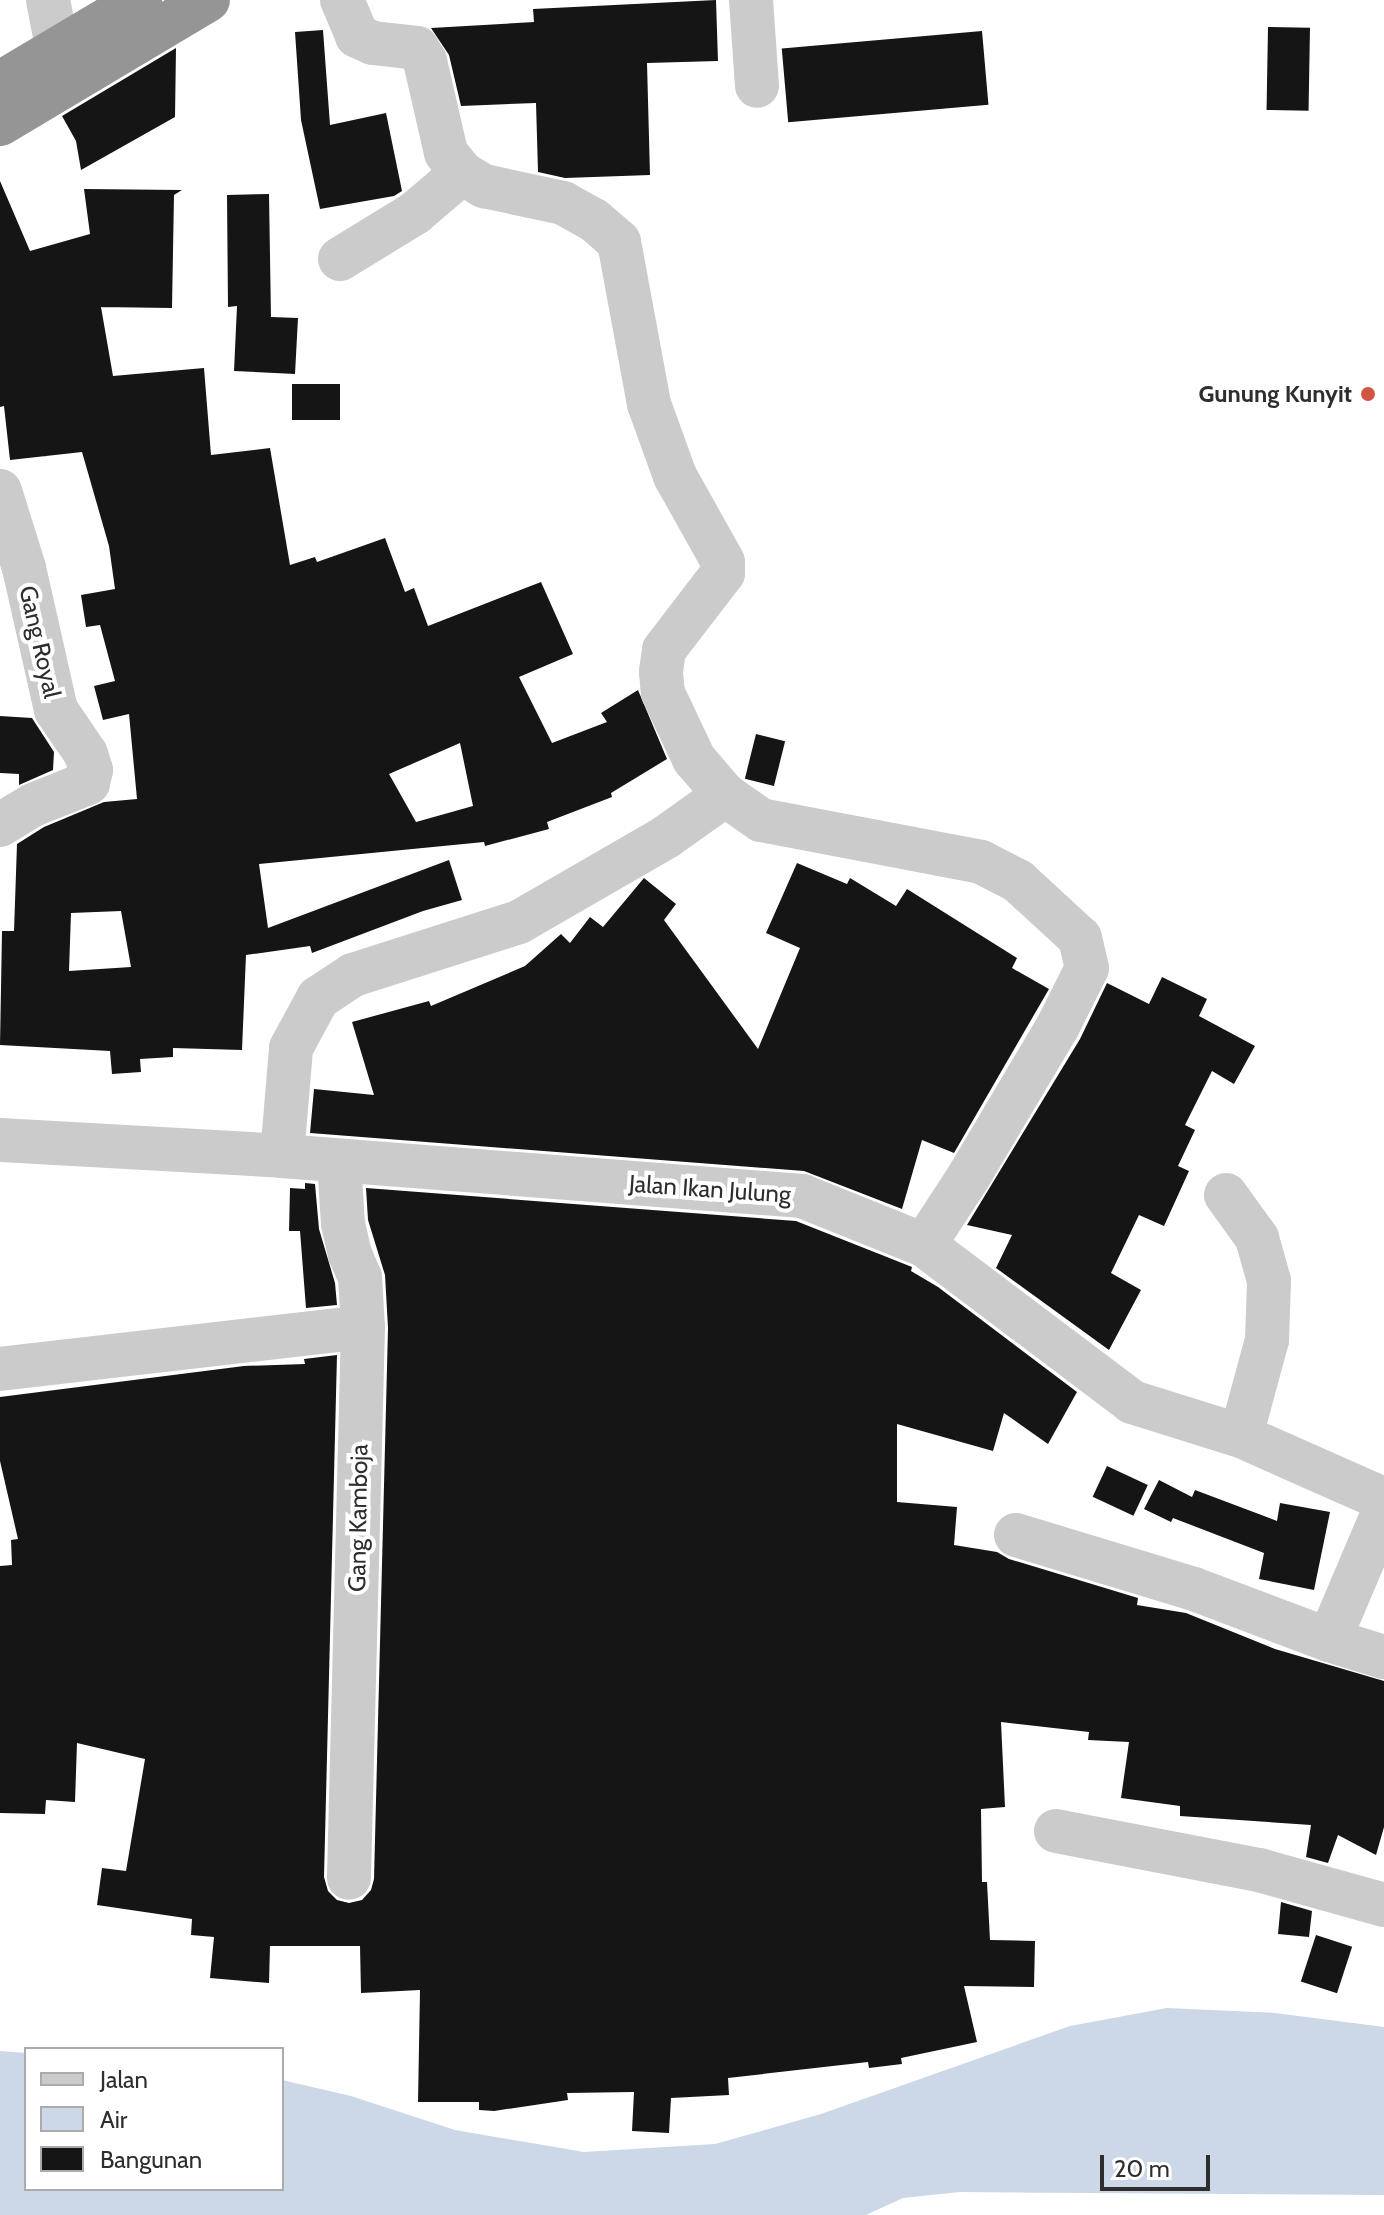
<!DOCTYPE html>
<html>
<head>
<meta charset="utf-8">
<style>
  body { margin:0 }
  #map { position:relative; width:1384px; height:2215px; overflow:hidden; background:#fff; font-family:Cabin,sans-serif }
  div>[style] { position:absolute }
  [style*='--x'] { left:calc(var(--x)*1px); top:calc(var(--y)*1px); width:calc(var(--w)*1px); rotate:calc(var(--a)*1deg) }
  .water>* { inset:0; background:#ccd7e8 }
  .building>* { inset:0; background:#151515; transform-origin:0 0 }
  .minor>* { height:44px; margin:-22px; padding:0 22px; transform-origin:22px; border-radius:22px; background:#cbcbcb }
  .highway>* { height:44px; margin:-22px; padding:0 22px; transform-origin:22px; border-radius:22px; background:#959595 }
  .dots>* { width:22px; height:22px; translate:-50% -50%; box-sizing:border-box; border:4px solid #fff; border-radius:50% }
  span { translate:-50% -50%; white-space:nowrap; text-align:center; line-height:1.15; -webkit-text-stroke:8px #fff; paint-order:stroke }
  .poi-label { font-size:24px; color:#2e2e2e; font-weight:700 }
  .right { translate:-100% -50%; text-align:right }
  .street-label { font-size:24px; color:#2e2e2e }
  .legend { position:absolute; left:24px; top:2047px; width:260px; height:144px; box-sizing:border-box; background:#fff; border:2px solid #ababab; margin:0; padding:10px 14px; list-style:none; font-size:24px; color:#2e2e2e }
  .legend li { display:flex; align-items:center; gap:16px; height:40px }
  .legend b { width:40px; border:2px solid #ababab }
  .scale { position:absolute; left:1100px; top:2155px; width:110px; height:36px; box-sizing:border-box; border:4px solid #2e2e2e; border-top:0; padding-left:10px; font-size:24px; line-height:28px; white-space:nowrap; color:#2e2e2e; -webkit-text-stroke:6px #fff; paint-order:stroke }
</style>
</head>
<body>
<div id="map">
  <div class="water">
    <div style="clip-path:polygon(1167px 2008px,1275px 2013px,1384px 2027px,1384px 2195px,960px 2192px,903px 2198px,866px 2215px,0 2215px,0 2051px,26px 2053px,26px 2189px,282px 2189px,282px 2080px,351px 2096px,455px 2130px,584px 2152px,715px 2144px,821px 2114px,1070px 2026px)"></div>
  </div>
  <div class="building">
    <div style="clip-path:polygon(716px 0,718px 61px,647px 63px,650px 175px,565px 178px,538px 172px,536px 103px,461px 106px,449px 55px,431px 28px,534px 22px,533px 9px)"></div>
    <div style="left:1268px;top:27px;width:42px;height:83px;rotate:1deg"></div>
    <div style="clip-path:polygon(323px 30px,330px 125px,386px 113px,402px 191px,394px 196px,320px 209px,301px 120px,295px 32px)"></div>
    <div style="left:982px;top:31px;width:74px;height:201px;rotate:85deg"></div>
    <div style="clip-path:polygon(176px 48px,175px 117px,81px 170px,76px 141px,62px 116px)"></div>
    <div style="clip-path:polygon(evenodd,0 181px,30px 251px,90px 234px,84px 189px,182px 190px,174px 195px,172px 308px,101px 307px,113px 376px,204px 368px,211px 455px,270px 448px,290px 565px,315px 557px,317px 562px,385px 538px,405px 592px,414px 588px,428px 626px,541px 582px,573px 654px,519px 677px,552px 743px,607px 722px,601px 713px,638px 690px,667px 759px,611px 793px,612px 797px,547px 822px,549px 829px,485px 846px,484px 842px,259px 864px,268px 928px,449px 860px,462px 900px,423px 911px,312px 953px,310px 946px,246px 955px,242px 1050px,173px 1048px,173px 1057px,140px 1059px,141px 1072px,112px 1074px,110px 1051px,0 1045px,2px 931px,14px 931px,17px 844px,44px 827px,104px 802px,137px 799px,129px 714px,103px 720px,94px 686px,115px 681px,100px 625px,86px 627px,81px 595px,115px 589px,109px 546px,82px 452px,10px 460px,4px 406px,0 407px,0 181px,460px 743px,473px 806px,416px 822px,389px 774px,460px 743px,0 181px,121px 911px,131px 967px,69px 971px,71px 913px,121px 911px)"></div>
    <div style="clip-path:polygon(269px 194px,271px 317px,298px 318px,295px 374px,234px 371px,237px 306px,228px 307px,227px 195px)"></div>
    <div style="left:292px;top:384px;width:48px;height:36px"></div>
    <div style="clip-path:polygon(0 716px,32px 718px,54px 752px,53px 770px,19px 785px,19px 774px,0 773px)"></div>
    <div style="left:756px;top:734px;width:30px;height:46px;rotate:14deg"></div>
    <div style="clip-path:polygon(797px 863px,847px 884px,850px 878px,896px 906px,907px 889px,1017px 958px,1012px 968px,1049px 989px,954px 1153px,922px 1140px,902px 1209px,804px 1171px,310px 1133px,314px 1089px,374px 1095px,352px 1022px,429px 1001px,431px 1006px,525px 966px,561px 934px,570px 943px,590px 917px,603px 927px,644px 878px,676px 904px,664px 920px,758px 1049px,800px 948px,766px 933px)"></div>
    <div style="clip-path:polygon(1162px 977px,1207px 999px,1199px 1016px,1255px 1046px,1234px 1084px,1212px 1071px,1185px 1125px,1195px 1130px,1178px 1166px,1189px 1171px,1164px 1226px,1139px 1215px,1111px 1273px,1141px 1290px,1109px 1350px,996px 1268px,1012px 1235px,967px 1225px,1080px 1039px,1107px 983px,1149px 1004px)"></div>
    <div style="clip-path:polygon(305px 1183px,315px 1184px,319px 1229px,335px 1283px,337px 1305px,306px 1308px,300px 1231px,289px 1231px,290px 1188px,305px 1189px)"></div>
    <div style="clip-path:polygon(366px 1188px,796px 1221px,912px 1267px,911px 1271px,938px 1287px,1077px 1392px,1048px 1444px,1004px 1413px,993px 1451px,897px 1424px,897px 1502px,957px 1507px,954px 1545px,997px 1552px,1009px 1559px,1138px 1598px,1137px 1605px,1186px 1613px,1275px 1649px,1384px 1681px,1384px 1827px,1376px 1855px,1338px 1835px,1328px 1863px,1306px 1857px,1311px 1825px,1180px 1816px,1180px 1806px,1121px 1798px,1129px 1742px,1088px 1740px,1089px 1732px,1001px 1722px,1005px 1807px,981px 1809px,982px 1882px,987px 1882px,990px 1940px,1035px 1941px,1034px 1987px,964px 1986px,977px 2042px,901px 2058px,902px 2064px,869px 2068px,868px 2062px,728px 2078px,729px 2095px,671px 2098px,669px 2133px,632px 2131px,634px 2092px,567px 2093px,568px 2100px,494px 2111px,479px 2110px,479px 2102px,418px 2102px,420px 1990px,361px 1993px,360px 1946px,270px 1946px,269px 1983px,210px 1978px,214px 1937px,191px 1935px,192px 1919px,97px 1905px,102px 1868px,126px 1871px,145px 1759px,77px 1743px,75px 1802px,46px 1800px,45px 1814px,0 1813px,0 1566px,12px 1565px,11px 1540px,18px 1539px,0 1461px,0 1397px,244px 1366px,305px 1364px,304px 1359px,337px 1355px,324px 1877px,328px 1891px,337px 1900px,349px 1903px,362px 1900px,371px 1890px,374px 1879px,388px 1328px,385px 1275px,368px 1220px)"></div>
    <div style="left:1107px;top:1466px;width:45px;height:34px;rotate:25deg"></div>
    <div style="clip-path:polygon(1159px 1480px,1192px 1497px,1195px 1490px,1277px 1521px,1280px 1503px,1330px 1512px,1314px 1590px,1259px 1579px,1264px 1553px,1173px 1518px,1171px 1522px,1144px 1509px)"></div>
    <div style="clip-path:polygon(1281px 1902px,1312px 1911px,1309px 1937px,1278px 1934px)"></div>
    <div style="left:1316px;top:1935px;width:38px;height:49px;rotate:18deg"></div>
  </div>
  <div class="minor">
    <div style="--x:48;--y:0;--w:53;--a:79.1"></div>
    <div style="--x:58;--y:52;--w:31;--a:63"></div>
    <div style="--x:342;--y:0;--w:39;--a:67"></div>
    <div style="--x:357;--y:36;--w:17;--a:24"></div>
    <div style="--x:373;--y:43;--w:44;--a:6.5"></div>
    <div style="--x:417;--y:48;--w:15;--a:58"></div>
    <div style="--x:425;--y:61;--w:94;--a:77.1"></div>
    <div style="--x:446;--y:153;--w:26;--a:51"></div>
    <div style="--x:462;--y:173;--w:26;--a:31"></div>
    <div style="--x:484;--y:186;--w:81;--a:12.1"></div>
    <div style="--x:563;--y:203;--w:35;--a:29"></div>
    <div style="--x:594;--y:220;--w:33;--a:41"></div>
    <div style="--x:619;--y:242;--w:165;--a:79.5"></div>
    <div style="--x:649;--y:404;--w:77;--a:70.1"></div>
    <div style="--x:675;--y:476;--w:98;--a:60.8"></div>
    <div style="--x:723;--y:562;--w:11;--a:90"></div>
    <div style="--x:723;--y:573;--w:97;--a:127.5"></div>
    <div style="--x:664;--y:650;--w:22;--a:98"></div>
    <div style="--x:661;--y:672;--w:21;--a:85"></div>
    <div style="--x:663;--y:693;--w:73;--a:64.8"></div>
    <div style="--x:694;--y:759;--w:48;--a:49.3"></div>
    <div style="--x:725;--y:795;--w:44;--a:34.8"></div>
    <div style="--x:761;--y:820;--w:224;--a:10.8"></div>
    <div style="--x:981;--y:862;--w:42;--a:27.2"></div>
    <div style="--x:1018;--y:881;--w:84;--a:42.6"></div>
    <div style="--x:1080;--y:938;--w:31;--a:77"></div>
    <div style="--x:1087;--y:968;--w:65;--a:116.6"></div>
    <div style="--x:1058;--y:1026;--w:174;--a:120.7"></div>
    <div style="--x:969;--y:1176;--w:82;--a:123.1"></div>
    <div style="--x:751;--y:0;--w:86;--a:86"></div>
    <div style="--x:340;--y:259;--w:88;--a:-31.5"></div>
    <div style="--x:415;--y:213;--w:62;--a:-40.4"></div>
    <div style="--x:0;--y:491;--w:81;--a:72.7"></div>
    <div style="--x:24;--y:568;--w:146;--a:77.3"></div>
    <div style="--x:56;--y:710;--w:53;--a:55.7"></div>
    <div style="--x:86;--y:754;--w:17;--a:73"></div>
    <div style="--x:91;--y:770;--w:13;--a:103"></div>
    <div style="--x:88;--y:783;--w:59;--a:158.2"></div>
    <div style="--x:33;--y:805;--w:39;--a:149"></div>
    <div style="--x:0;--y:1140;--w:282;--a:3.2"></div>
    <div style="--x:282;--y:1156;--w:522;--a:4.4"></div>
    <div style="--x:802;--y:1196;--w:131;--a:21.9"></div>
    <div style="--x:924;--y:1245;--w:261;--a:37"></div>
    <div style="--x:1132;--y:1402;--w:114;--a:17.3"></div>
    <div style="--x:1241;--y:1436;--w:143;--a:23.9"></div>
    <div style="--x:1372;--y:1494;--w:11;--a:41"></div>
    <div style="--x:1380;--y:1501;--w:12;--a:76"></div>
    <div style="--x:1383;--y:1513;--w:138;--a:113"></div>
    <div style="--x:282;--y:1156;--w:108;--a:-85.2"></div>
    <div style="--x:291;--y:1048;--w:57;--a:-61.6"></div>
    <div style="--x:318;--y:998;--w:42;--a:-33.3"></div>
    <div style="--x:353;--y:975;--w:174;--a:-17.7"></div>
    <div style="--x:519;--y:922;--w:170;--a:-30"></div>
    <div style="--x:666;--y:837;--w:72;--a:-35.4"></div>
    <div style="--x:339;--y:1162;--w:62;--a:86.3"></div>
    <div style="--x:343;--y:1224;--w:31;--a:77"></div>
    <div style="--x:350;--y:1254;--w:25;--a:67"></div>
    <div style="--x:360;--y:1277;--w:50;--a:86.6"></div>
    <div style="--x:363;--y:1327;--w:551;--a:91.46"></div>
    <div style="--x:1226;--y:1195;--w:53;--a:54.2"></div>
    <div style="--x:1257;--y:1238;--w:45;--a:74.4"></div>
    <div style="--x:1269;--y:1281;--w:59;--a:91.9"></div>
    <div style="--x:1267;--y:1340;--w:99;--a:105.2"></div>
    <div style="--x:0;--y:1369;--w:365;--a:-6.6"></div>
    <div style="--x:1016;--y:1535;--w:186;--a:16.9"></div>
    <div style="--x:1194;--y:1589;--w:144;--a:20.7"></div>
    <div style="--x:1329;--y:1640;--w:58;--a:17.2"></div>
    <div style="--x:1056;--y:1831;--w:207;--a:10.9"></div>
    <div style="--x:1259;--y:1870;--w:130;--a:15.6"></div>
  </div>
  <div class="highway">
    <div style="--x:0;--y:83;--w:163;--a:-30.7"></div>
    <div style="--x:0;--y:124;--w:242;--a:-30.8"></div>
  </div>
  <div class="dots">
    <div style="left:1368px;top:394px;background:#d25544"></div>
  </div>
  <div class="poi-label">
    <span class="right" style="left:1352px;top:394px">Gunung Kunyit</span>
  </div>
  <div class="street-label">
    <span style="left:40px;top:642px;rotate:77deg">Gang Royal</span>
    <span style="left:710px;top:1189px;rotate:4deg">Jalan Ikan Julung</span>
    <span style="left:358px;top:1518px;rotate:-89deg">Gang Kamboja</span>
  </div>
  <ul class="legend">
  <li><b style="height:10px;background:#cbcbcb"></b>Jalan</li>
  <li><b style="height:22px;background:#ccd7e8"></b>Air</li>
  <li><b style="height:22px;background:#151515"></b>Bangunan</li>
  </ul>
  <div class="scale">20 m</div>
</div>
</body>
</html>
